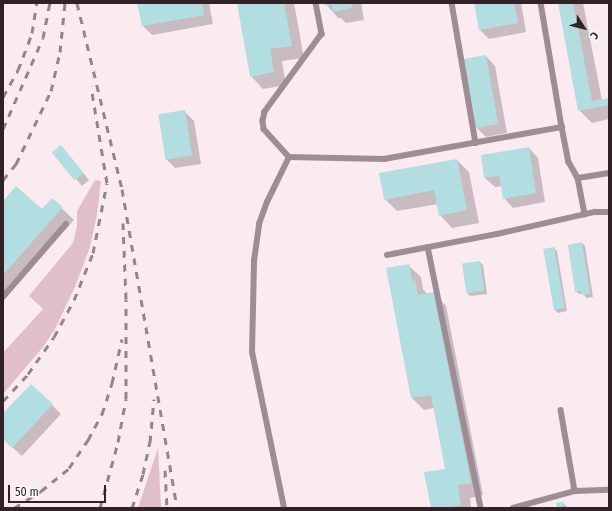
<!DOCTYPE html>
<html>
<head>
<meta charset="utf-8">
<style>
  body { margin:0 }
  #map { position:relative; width:612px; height:511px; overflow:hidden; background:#faebf0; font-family:"Fira Sans Condensed",sans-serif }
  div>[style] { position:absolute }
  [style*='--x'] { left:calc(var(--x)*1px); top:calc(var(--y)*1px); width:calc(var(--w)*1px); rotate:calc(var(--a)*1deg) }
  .green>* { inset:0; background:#e0bfcb }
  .shadow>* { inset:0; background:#0003 }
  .building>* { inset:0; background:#b3dee1; transform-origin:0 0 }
  .service>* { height:5.5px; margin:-2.75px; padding:0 2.75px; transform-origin:2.75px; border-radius:2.75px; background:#9e8e94 }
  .rail>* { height:3px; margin-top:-1.5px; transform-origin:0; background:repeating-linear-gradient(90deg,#94858a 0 7px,transparent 0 14px) }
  span { translate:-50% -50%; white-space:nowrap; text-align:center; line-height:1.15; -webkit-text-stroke:3.5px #fdfdfd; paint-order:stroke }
  .frame { position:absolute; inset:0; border:4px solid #302227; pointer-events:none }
  .north { position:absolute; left:564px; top:8px; width:40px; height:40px; -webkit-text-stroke:3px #fdfdfd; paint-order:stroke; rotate:126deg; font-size:11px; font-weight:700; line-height:16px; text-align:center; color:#302227 }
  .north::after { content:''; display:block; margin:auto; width:14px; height:18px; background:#302227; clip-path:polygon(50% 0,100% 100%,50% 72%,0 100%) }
  .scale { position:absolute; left:8px; top:485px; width:98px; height:18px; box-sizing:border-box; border:2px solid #302227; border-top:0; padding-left:5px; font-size:12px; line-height:14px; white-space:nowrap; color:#302227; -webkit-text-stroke:3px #fdfdfd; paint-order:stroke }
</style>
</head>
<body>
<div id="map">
  <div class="green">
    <div style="clip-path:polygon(95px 180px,101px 181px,97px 215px,90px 247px,75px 287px,56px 327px,44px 346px,3px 394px,3px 353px,43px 309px,29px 296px,73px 243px,77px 226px,77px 211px)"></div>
    <div style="clip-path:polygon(158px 448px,161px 508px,138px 508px)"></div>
  </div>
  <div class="shadow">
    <div style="clip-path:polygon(138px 3px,209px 3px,213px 24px,152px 35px,142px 25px)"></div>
    <div style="clip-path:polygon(238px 3px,294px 3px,304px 58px,282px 61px,286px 85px,263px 89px,251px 76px)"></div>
    <div style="clip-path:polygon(325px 3px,361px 3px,364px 20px,346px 23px,341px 18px,338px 18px)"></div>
    <div style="clip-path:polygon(475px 3px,521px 3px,526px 32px,489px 39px,480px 30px)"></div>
    <div style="clip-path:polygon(559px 3px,583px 3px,602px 100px,609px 99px,609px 119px,592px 123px,579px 110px)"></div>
    <div style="clip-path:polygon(486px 56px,495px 66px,507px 133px,486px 137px,477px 128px)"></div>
    <div style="clip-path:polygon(184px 111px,194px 121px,201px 164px,175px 168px,166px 159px)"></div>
    <div style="clip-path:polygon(529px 148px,538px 158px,545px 202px,513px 208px,504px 198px,502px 186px,495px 187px,485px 178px)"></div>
    <div style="clip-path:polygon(67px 153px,89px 180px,82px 186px,76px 179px)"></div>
    <div style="clip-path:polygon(457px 160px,469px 172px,479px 223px,452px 228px,440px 215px,438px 204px,397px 211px,385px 199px)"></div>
    <div style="clip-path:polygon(52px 199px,74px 220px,3px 301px,3px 202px,42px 211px)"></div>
    <div style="clip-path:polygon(582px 243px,585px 246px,593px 297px,586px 298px,583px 293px,579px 294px,576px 291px)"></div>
    <div style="clip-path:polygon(554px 248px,557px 251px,567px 311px,558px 313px,555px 310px)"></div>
    <div style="clip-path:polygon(480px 262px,483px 265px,487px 294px,470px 296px,467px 293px,463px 264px)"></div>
    <div style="clip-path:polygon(408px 265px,421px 277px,423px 289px,427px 294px,434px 293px,446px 306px,483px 495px,470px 498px,471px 508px,432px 508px,446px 469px,434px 408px,424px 410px,412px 398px)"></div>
    <div style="clip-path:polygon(52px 405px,61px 414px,22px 456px,3px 439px,3px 414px)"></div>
    <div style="clip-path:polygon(563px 503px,568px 508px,558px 508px)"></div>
  </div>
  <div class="building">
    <div style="clip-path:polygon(137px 3px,202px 3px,204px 15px,142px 26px)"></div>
    <div style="clip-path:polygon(237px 3px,284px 3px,292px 46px,270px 49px,274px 72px,250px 77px)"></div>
    <div style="clip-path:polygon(324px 3px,352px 3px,353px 7px,333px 12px,332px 5px,325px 6px)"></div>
    <div style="clip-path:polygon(474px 3px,514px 3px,518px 23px,479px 30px)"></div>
    <div style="clip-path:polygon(558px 3px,573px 3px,592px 101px,609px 98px,609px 105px,578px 111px)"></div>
    <div style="left:486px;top:55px;width:70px;height:23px;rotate:80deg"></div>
    <div style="left:185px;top:110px;width:46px;height:27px;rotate:81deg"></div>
    <div style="left:61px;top:145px;width:36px;height:12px;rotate:51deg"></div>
    <div style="clip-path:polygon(529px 147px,536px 193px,503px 199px,499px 176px,484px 178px,481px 155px)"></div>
    <div style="clip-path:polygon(457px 159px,467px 210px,439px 216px,434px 190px,384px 200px,379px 173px)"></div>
    <div style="clip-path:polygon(16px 186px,42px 209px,52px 198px,63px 207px,3px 275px,3px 201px)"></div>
    <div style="clip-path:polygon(582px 242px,590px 294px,582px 295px,581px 291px,575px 292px,568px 245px)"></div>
    <div style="left:554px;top:247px;width:62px;height:11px;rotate:80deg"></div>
    <div style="left:480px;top:261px;width:30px;height:18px;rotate:82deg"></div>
    <div style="clip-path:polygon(409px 264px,412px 281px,415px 280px,418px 295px,434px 292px,471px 483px,458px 485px,461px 505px,445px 508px,431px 508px,424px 472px,445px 469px,431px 395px,411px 398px,386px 268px)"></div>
    <div style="clip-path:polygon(31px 384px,53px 404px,12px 448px,3px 439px,3px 413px)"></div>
    <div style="clip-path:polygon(563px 502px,564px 508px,557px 508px,556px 503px)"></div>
  </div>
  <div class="service">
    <div style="--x:316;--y:3;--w:32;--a:79"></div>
    <div style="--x:322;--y:34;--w:97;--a:126.2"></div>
    <div style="--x:265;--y:112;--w:9;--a:103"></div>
    <div style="--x:263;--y:121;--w:8;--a:83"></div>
    <div style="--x:264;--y:129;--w:38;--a:48"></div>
    <div style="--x:289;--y:157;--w:95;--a:1.2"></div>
    <div style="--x:384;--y:159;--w:181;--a:-10.2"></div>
    <div style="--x:562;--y:127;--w:36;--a:79"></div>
    <div style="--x:569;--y:162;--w:18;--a:61"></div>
    <div style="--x:578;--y:178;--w:31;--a:-9"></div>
    <div style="--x:452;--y:3;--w:142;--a:80.3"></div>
    <div style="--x:541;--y:3;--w:126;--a:80.4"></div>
    <div style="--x:578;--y:178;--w:37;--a:79"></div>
    <div style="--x:428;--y:247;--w:266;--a:78.5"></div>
    <div style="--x:387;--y:255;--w:112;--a:-10.8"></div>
    <div style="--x:497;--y:234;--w:100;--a:-12.7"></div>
    <div style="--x:595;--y:212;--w:14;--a:0"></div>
    <div style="--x:3;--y:297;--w:96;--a:-49.2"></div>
    <div style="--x:561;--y:410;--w:82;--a:80.2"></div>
    <div style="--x:284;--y:508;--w:159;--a:-101.6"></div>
    <div style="--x:252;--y:352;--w:91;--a:-88.7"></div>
    <div style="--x:254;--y:261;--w:37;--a:-82"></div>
    <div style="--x:259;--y:224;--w:23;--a:-70"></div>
    <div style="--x:267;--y:202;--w:50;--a:-63.9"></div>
    <div style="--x:513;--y:508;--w:64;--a:-15.3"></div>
    <div style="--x:575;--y:491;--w:34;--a:-2"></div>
  </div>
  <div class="rail">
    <div style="--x:77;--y:3;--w:191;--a:76.4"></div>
    <div style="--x:122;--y:189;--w:324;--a:80.2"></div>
    <div style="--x:3;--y:97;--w:31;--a:-61"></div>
    <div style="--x:18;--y:70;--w:40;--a:-69"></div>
    <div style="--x:32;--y:33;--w:30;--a:-81"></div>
    <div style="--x:3;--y:129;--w:99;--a:-66.3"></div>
    <div style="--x:43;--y:38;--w:36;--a:-79"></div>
    <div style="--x:3;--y:180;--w:21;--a:-51"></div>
    <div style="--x:16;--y:164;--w:81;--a:-64.4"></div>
    <div style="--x:51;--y:91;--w:40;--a:-77"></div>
    <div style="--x:60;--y:52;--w:49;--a:-84.2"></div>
    <div style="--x:3;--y:401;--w:37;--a:-47"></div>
    <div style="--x:28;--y:374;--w:45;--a:-54.9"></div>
    <div style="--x:54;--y:337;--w:42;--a:-61.6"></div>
    <div style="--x:74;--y:300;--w:51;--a:-68"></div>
    <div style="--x:93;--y:253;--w:71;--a:-78.7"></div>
    <div style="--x:107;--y:183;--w:98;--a:-99.4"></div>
    <div style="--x:165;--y:470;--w:38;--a:87"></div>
    <div style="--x:14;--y:508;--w:32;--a:-32"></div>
    <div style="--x:41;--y:491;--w:36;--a:-39"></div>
    <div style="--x:69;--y:468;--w:34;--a:-56"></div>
    <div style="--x:88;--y:440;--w:30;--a:-62"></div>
    <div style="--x:102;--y:414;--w:33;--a:-72"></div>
    <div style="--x:112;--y:383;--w:45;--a:-77.2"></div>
    <div style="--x:100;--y:508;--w:68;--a:-74.7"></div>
    <div style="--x:118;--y:442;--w:44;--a:-79.5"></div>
    <div style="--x:126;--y:399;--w:100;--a:-90"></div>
    <div style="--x:126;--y:299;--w:76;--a:-92.3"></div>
    <div style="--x:132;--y:508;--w:36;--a:-72"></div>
    <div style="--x:143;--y:474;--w:33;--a:-78"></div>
    <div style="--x:150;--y:442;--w:43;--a:-84.7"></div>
  </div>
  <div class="frame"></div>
  <div class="north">С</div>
  <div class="scale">50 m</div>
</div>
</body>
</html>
